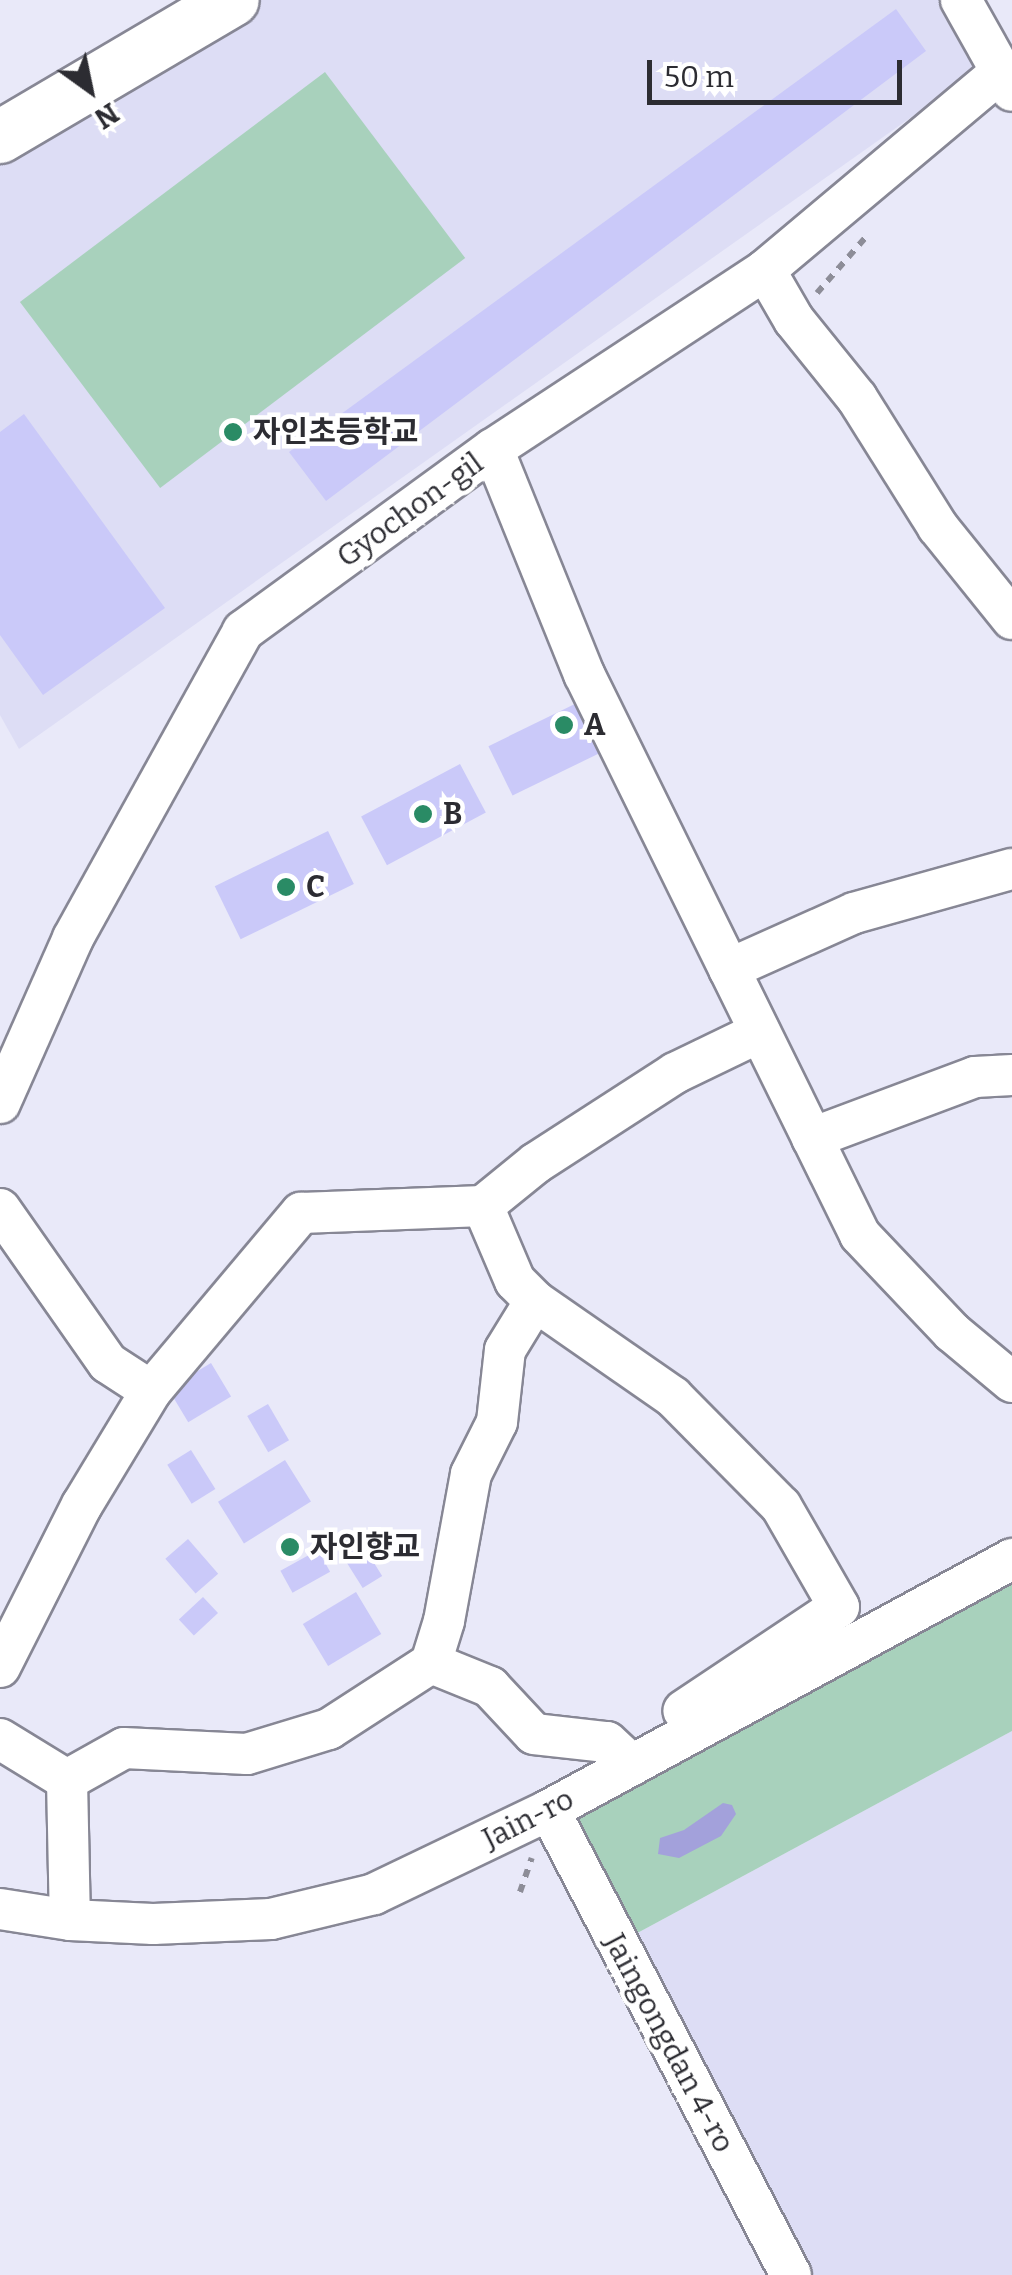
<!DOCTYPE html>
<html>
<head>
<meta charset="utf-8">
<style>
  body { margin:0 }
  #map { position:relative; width:1012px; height:2275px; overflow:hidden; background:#e9e9f9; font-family:Bitter,"Noto Sans KR",serif }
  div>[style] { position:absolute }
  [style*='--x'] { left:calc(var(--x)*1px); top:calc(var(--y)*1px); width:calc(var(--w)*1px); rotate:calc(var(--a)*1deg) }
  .built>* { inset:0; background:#ddddf5 }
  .green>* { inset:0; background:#a8d1bc; transform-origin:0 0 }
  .water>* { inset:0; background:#a3a1db }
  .building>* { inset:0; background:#cac9f9; transform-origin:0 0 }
  .path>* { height:6px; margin-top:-3px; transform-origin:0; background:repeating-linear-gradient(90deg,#8d8d98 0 8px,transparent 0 16px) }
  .roads { filter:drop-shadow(2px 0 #878795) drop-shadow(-2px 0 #878795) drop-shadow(0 2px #878795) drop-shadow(0 -2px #878795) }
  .minor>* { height:40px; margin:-20px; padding:0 20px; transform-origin:20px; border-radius:20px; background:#fff }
  .major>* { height:52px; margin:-26px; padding:0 26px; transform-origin:26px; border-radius:26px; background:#fff }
  .dots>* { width:28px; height:28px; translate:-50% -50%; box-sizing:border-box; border:5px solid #fff; border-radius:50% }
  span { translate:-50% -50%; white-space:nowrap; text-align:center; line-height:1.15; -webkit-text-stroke:9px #fff; paint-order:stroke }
  .poi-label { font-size:30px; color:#2c2c32; font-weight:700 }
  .left { translate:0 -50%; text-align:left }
  .street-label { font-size:30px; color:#2c2c32 }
  .north { position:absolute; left:40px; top:40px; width:100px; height:100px; -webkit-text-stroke:8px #fff; paint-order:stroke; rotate:147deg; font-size:28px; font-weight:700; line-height:40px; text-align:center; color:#2c2c32 }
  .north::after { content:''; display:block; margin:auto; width:35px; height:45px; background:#2c2c32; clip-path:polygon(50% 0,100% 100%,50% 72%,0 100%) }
  .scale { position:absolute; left:647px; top:60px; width:255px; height:45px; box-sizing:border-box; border:5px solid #2c2c32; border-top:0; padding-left:12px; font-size:30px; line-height:35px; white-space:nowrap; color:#2c2c32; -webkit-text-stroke:8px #fff; paint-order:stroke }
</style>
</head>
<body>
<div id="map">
  <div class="built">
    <div style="clip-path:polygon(236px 0,958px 0,992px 60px,19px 749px,0 715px,0 149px)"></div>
    <div style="clip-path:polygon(1012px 1731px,1012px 2275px,787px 2275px,617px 1944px)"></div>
  </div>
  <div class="green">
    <div style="left:325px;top:72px;width:233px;height:382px;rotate:53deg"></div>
    <div style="clip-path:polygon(1012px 1563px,1012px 1731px,617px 1944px,549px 1810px)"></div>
  </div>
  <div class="water">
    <div style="clip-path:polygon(723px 1803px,732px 1805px,736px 1814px,721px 1836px,679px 1858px,658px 1854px,660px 1838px,684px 1830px)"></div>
  </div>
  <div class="building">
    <div style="clip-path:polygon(896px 9px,926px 51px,326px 501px,289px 452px)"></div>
    <div style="clip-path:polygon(24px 414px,165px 608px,43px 695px,0 635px,0 432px)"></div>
    <div style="left:581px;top:701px;width:55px;height:103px;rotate:64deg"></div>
    <div style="left:460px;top:764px;width:55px;height:112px;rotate:62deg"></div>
    <div style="left:328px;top:831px;width:59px;height:126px;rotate:64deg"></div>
    <div style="left:211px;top:1363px;width:39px;height:50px;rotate:59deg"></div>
    <div style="left:268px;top:1404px;width:42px;height:24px;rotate:60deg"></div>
    <div style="left:191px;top:1450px;width:46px;height:28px;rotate:58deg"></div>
    <div style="left:285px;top:1460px;width:49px;height:79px;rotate:58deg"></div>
    <div style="left:188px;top:1539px;width:46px;height:30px;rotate:49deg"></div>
    <div style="left:361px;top:1542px;width:40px;height:23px;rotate:58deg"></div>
    <div style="left:318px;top:1550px;width:25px;height:43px;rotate:61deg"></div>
    <div style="left:356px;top:1592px;width:49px;height:62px;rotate:59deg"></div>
    <div style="left:203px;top:1597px;width:22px;height:33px;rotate:47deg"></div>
  </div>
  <div class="path">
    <div style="--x:817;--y:293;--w:73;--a:-48.9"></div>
    <div style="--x:520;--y:1892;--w:36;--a:-71"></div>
  </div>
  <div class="roads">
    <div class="minor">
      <div style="--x:961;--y:0;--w:104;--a:60.7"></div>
      <div style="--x:765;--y:270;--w:58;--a:59.9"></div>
      <div style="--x:794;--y:320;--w:100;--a:51.1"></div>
      <div style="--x:857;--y:398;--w:152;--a:57.9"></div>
      <div style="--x:938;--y:527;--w:118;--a:51.2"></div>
      <div style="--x:493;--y:449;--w:243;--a:68"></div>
      <div style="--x:584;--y:674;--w:625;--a:63.8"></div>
      <div style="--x:860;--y:1235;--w:134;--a:46.5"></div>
      <div style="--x:952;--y:1332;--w:78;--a:39.8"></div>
      <div style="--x:729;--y:969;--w:137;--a:-24.1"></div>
      <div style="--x:854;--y:913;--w:164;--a:-15.6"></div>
      <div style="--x:0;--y:1103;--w:180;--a:-66.1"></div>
      <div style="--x:73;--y:938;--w:351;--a:-61"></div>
      <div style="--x:243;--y:631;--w:309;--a:-36.1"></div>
      <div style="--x:493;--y:449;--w:326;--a:-33.3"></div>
      <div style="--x:765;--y:270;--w:308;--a:-40"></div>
      <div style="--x:1001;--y:72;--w:11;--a:-5"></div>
      <div style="--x:812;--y:1138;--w:174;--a:-20.5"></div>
      <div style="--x:975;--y:1077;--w:37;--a:-3"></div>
      <div style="--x:0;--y:1209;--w:188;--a:55"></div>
      <div style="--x:108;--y:1363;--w:51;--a:33.1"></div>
      <div style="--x:535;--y:1301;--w:168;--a:34.8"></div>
      <div style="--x:673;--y:1397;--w:153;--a:45.3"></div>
      <div style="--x:781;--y:1506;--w:116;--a:60.1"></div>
      <div style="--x:839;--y:1607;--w:187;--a:146.3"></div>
      <div style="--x:431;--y:1663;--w:64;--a:22.1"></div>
      <div style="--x:490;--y:1687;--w:64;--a:46.9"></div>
      <div style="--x:534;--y:1734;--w:73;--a:6.3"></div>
      <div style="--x:607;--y:1742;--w:34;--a:43"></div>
      <div style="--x:0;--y:1667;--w:182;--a:-63.2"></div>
      <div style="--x:82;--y:1505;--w:133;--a:-58.8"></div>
      <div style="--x:151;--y:1391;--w:233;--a:-49.9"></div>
      <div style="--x:301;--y:1213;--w:182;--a:-2.2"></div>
      <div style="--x:483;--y:1206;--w:68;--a:-39.1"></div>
      <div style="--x:536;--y:1163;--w:166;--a:-32.9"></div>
      <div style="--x:675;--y:1073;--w:94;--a:-25.8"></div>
      <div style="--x:0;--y:1739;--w:79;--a:31.5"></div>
      <div style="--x:67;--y:1780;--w:65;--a:-29.3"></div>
      <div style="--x:124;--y:1748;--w:123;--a:2.8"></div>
      <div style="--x:247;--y:1754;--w:86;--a:-17"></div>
      <div style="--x:329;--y:1729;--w:121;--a:-32.9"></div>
      <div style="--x:431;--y:1663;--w:44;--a:-72.8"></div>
      <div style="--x:444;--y:1621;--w:149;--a:-79.6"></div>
      <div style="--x:471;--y:1474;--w:58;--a:-63.4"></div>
      <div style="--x:497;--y:1422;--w:72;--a:-83.7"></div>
      <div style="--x:505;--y:1350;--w:57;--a:-58.5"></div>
      <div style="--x:535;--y:1301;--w:28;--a:-135"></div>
      <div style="--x:515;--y:1281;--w:82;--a:-113.1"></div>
      <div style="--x:67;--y:1780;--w:140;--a:88.8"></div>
      <div style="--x:549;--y:1810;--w:524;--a:62.51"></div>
      <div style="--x:0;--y:1909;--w:71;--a:8.9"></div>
      <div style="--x:70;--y:1920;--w:83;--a:2.8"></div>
      <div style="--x:153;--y:1924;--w:118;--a:-2.4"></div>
      <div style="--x:271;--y:1919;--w:106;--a:-13.6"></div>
      <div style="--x:374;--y:1894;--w:194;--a:-25.6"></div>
      <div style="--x:549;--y:1810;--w:527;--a:-28.46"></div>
    </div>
    <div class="major">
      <div style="--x:0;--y:137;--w:270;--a:-30.5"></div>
    </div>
  </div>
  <div class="dots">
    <div style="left:233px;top:432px;background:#2a8b65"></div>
    <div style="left:564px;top:725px;background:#2a8b65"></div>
    <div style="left:423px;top:814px;background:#2a8b65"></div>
    <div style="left:286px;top:887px;background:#2a8b65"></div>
    <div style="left:290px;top:1547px;background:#2a8b65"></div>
  </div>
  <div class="poi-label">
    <span class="left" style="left:253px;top:432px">자인초등학교</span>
    <span class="left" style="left:584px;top:725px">A</span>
    <span class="left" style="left:443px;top:814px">B</span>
    <span class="left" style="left:306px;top:887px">C</span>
    <span class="left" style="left:310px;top:1547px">자인향교</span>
  </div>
  <div class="street-label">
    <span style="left:410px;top:510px;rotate:-36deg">Gyochon-gil</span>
    <span style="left:528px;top:1819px;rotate:-27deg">Jain-ro</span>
    <span style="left:669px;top:2043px;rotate:62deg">Jaingongdan 4-ro</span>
  </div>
  <div class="north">N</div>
  <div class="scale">50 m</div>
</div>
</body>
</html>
